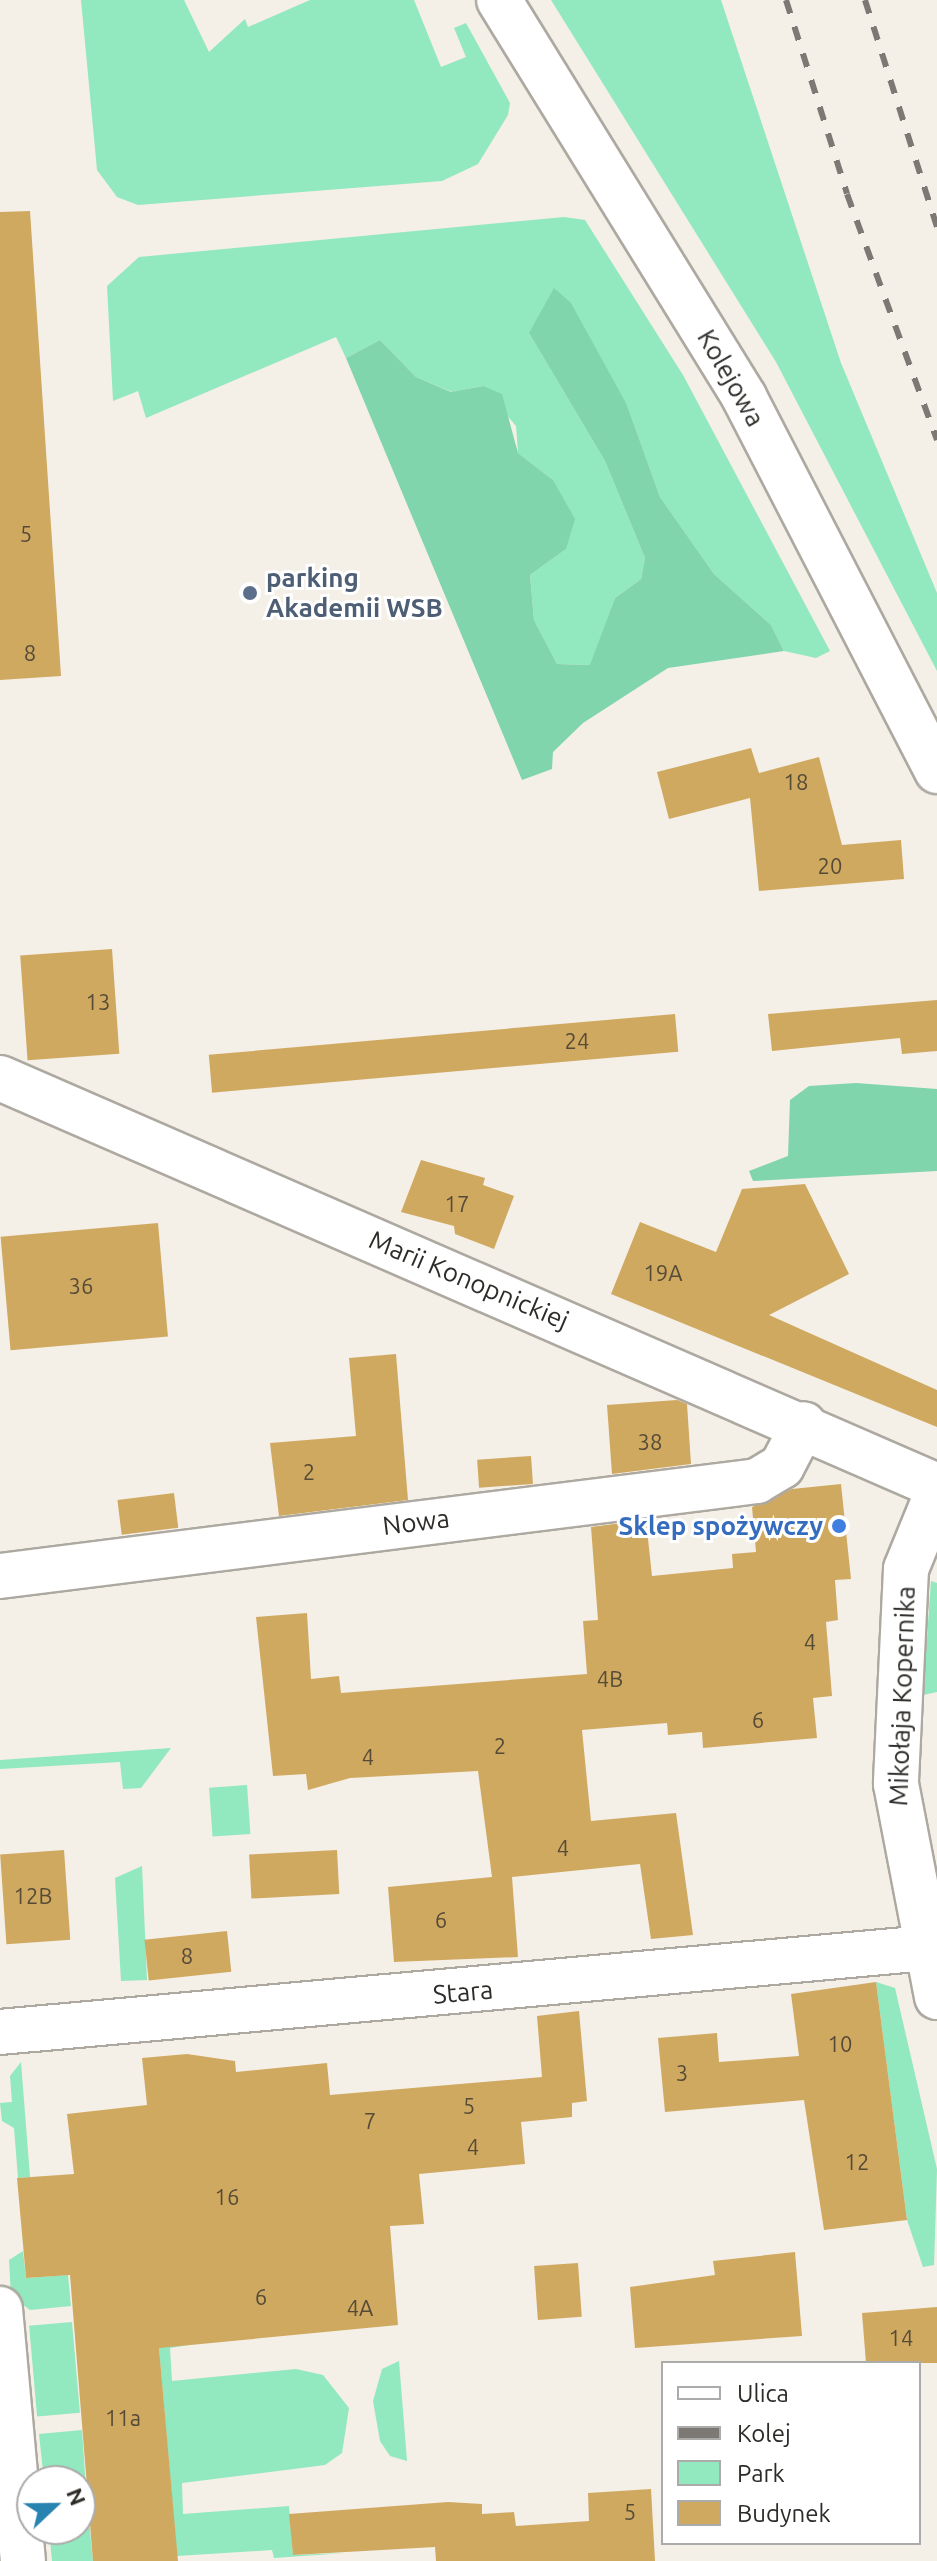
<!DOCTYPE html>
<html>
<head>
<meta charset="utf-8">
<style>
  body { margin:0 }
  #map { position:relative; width:937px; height:2561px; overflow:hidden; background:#f4efe7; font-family:Ubuntu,sans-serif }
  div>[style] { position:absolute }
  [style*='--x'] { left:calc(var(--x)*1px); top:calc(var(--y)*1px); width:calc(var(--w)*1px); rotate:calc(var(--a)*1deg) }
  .green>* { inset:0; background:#92e8bf; transform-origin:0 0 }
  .forest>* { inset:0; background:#80d5ad }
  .building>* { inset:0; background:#d0a961; transform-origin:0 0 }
  .roads { filter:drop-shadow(2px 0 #ada9a1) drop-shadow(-2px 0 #ada9a1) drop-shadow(0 2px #ada9a1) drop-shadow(0 -2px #ada9a1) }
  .minor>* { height:44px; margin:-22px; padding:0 22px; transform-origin:22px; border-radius:22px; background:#fff }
  .tertiary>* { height:44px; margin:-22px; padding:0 22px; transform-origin:22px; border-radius:22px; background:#fff }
  .rail>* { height:6px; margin-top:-3px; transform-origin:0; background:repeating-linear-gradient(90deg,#7c7974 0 14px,transparent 0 28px) }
  .dots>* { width:22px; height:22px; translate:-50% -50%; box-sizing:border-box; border:4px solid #fff; border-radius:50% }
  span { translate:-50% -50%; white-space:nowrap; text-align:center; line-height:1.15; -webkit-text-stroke:6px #fff; paint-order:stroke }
  .number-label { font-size:22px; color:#564b37 }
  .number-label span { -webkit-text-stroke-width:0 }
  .street-label { font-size:26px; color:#2e2c29 }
  .service-label { font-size:26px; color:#4e5e75; font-weight:700 }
  .left { translate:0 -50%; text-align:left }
  .shop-label { font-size:26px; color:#366cbe; font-weight:700 }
  .right { translate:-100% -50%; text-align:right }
  .legend { position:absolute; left:661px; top:2361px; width:260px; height:184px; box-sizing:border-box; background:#fff; border:2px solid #ababa9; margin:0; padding:10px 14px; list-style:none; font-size:24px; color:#2e2c29 }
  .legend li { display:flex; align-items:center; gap:16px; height:40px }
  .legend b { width:40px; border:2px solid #ababa9 }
  .north { position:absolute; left:16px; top:2465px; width:80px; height:80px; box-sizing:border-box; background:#fff; border:2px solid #ababa9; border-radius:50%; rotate:68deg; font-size:22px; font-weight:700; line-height:32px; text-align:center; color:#2e2c29 }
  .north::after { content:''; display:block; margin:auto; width:28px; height:36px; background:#2783b0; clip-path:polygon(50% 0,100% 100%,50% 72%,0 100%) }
</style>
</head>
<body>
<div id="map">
  <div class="green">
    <div style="clip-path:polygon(81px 0,184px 0,209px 52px,245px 19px,248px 27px,310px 0,414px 0,441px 67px,466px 57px,454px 28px,466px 23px,510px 103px,508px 115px,478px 164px,442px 181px,138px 205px,117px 197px,97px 170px)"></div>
    <div style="clip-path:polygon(551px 0,721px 0,841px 363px,937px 593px,937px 671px,776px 362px)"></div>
    <div style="clip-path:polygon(564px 217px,585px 220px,683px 375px,830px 651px,816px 658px,784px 651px,771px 625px,714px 574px,660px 497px,627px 405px,529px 333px,605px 461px,645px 558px,641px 579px,615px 598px,591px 665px,557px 664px,534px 620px,530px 575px,566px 549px,553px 480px,518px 453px,516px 426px,482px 386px,452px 392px,416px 377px,380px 340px,346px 358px,336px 337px,146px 418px,138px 391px,113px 401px,107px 286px,139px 257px)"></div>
    <div style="clip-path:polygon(931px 1581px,937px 1583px,937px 1692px,923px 1695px)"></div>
    <div style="clip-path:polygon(171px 1748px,141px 1788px,123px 1789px,120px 1762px,0 1769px,0 1760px)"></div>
    <div style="left:247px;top:1785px;width:49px;height:38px;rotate:86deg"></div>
    <div style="clip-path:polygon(142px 1866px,147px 1980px,121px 1981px,115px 1878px)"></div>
    <div style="clip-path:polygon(876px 1982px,895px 1988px,937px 2169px,934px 2265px,923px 2267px,907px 2220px)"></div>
    <div style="clip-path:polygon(21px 2062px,30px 2177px,18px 2178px,14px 2128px,2px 2121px,0 2103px,12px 2102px,10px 2076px)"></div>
    <div style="clip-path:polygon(23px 2251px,26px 2278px,68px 2275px,71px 2306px,30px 2310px,11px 2296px,9px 2260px)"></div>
    <div style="clip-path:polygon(152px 2268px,188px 2345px,170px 2348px,172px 2381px,296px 2369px,323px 2375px,349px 2408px,342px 2453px,325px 2465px,182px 2483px,183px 2514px,289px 2506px,293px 2555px,345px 2553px,274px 2558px,272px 2550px,177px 2556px)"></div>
    <div style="left:72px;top:2322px;width:91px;height:43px;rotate:85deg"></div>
    <div style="clip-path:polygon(399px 2361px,407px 2461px,390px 2456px,380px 2441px,373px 2401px,382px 2369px)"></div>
    <div style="clip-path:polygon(82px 2430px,86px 2489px,80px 2481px,44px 2481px,39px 2434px)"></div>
    <div style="clip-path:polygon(88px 2510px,93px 2561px,52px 2561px,49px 2529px,80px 2529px,80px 2511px)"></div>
  </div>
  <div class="forest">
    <div style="clip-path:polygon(554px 288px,571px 303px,627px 405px,660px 497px,714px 574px,771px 625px,784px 651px,668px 668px,583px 723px,553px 752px,552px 769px,522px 780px,346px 358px,380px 340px,416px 377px,451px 392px,483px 386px,502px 394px,518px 453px,553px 480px,575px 519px,566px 549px,530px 575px,534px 620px,557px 664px,590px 665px,615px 598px,641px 579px,645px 558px,605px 461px,529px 333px)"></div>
    <div style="clip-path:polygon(856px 1083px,937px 1089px,937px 1171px,753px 1181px,749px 1171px,788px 1156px,790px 1100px,809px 1086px)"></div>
  </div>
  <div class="building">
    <div style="clip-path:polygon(30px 211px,61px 676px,0 680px,0 212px)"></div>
    <div style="clip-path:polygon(751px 748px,759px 773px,819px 757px,842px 845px,901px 840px,904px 879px,759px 891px,750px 798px,669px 819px,657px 772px)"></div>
    <div style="left:112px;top:949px;width:105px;height:92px;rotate:86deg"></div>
    <div style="clip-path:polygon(937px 1000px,937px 1051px,902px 1054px,900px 1038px,772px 1051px,768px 1014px)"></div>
    <div style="left:675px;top:1014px;width:38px;height:468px;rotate:85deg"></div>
    <div style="clip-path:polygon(421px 1160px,485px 1178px,483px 1185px,514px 1196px,494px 1249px,455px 1234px,454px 1226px,401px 1212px)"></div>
    <div style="clip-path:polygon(805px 1184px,849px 1274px,769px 1315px,937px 1390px,937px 1427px,611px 1294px,640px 1222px,716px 1252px,742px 1189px)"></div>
    <div style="left:158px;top:1223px;width:114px;height:158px;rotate:85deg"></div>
    <div style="clip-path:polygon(396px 1354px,408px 1500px,279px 1516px,270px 1443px,356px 1436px,349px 1358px)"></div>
    <div style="clip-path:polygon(677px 1400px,687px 1404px,691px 1464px,612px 1474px,607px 1405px)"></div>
    <div style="left:531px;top:1456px;width:28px;height:54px;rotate:86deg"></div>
    <div style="clip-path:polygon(841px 1484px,851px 1579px,835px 1580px,838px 1620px,826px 1622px,832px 1696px,813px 1698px,817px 1738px,703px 1748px,702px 1732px,668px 1735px,667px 1723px,582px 1730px,591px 1821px,676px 1813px,693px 1935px,651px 1939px,640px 1864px,512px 1877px,518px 1957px,394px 1962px,388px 1887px,492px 1877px,478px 1771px,350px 1778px,308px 1790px,306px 1774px,273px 1776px,256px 1617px,307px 1613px,311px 1679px,339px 1676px,341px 1693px,587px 1674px,583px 1621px,598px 1620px,591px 1527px,646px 1520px,652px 1576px,733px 1568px,732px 1554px,756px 1552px,752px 1507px,792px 1489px)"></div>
    <div style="left:174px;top:1493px;width:35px;height:57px;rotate:83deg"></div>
    <div style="left:64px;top:1850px;width:90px;height:64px;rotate:86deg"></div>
    <div style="left:337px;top:1850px;width:44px;height:88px;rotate:87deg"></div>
    <div style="left:227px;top:1931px;width:41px;height:83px;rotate:84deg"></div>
    <div style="clip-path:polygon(876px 1982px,907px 2220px,824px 2230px,804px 2100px,665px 2112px,658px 2038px,717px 2033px,719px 2062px,799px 2056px,791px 1994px)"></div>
    <div style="clip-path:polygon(579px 2011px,587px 2101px,572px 2103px,572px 2117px,521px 2122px,525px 2164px,419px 2174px,424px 2224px,390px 2226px,398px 2325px,159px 2348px,178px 2561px,93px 2561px,70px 2275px,26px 2278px,17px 2178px,74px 2174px,67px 2114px,147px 2105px,142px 2058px,187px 2054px,235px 2061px,236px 2072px,327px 2063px,330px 2095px,542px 2077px,537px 2016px)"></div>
    <div style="clip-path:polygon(795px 2252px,802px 2336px,635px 2348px,630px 2287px,715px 2275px,713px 2261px)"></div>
    <div style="left:578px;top:2263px;width:54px;height:44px;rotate:86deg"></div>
    <div style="clip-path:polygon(937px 2307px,937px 2363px,866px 2363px,862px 2313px)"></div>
    <div style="clip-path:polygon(651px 2489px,655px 2561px,436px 2561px,435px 2547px,293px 2555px,289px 2514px,448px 2502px,482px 2504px,482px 2514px,514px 2512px,516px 2526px,589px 2521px,588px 2493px)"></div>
  </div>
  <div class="roads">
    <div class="minor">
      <div style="--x:0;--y:1078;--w:1022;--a:23.53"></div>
      <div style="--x:937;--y:1493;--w:82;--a:112.2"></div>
      <div style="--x:906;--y:1569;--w:215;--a:92.7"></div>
      <div style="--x:896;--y:1784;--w:217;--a:79.1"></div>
      <div style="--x:0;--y:1576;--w:763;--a:-7.15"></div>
      <div style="--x:757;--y:1481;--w:29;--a:-31"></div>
      <div style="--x:782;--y:1466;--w:47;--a:-62.4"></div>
      <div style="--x:0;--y:2032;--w:930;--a:-5.18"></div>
      <div style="--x:0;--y:2309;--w:253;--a:84.8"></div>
    </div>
    <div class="tertiary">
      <div style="--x:499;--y:0;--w:467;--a:58.3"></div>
      <div style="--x:744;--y:397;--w:421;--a:62.7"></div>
    </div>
  </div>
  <div class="rail">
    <div style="--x:786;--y:0;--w:203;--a:72.5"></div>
    <div style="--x:847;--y:194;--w:262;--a:69.9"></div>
    <div style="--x:865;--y:0;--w:238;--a:72.4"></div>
  </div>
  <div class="dots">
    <div style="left:250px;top:593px;background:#5c6f8a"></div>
    <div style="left:839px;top:1526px;background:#3f7fe0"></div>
  </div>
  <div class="number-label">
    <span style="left:26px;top:534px">5</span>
    <span style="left:30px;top:653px">8</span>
    <span style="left:796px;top:782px">18</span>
    <span style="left:830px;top:866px">20</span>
    <span style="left:98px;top:1002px">13</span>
    <span style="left:577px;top:1041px">24</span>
    <span style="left:457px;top:1204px">17</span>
    <span style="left:663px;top:1273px">19A</span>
    <span style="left:81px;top:1286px">36</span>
    <span style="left:650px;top:1442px">38</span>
    <span style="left:309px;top:1472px">2</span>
    <span style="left:810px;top:1642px">4</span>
    <span style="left:610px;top:1679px">4B</span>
    <span style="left:758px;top:1720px">6</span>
    <span style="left:500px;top:1746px">2</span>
    <span style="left:368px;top:1757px">4</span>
    <span style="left:563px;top:1848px">4</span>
    <span style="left:33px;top:1896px">12B</span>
    <span style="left:441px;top:1920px">6</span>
    <span style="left:187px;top:1956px">8</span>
    <span style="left:840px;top:2044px">10</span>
    <span style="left:682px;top:2073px">3</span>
    <span style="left:469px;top:2106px">5</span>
    <span style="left:370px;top:2121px">7</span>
    <span style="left:473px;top:2147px">4</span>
    <span style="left:857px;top:2162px">12</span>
    <span style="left:227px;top:2197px">16</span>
    <span style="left:261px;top:2297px">6</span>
    <span style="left:360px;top:2308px">4A</span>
    <span style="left:901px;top:2338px">14</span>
    <span style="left:123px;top:2418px">11a</span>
    <span style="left:630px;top:2512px">5</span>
  </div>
  <div class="street-label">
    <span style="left:731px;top:378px;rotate:60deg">Kolejowa</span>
    <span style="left:469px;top:1280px;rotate:23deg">Marii Konopnickiej</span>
    <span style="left:416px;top:1522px;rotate:-7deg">Nowa</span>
    <span style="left:902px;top:1696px;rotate:-88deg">Mikołaja Kopernika</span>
    <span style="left:463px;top:1992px;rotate:-5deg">Stara</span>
  </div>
  <div class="service-label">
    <span class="left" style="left:266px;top:593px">parking<br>Akademii WSB</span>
  </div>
  <div class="shop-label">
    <span class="right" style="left:823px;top:1526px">Sklep spożywczy</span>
  </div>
  <ul class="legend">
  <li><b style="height:10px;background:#fff"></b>Ulica</li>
  <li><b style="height:10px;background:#7c7974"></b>Kolej</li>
  <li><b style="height:22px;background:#92e8bf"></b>Park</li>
  <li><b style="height:22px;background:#d0a961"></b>Budynek</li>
  </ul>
  <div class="north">N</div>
</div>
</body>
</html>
